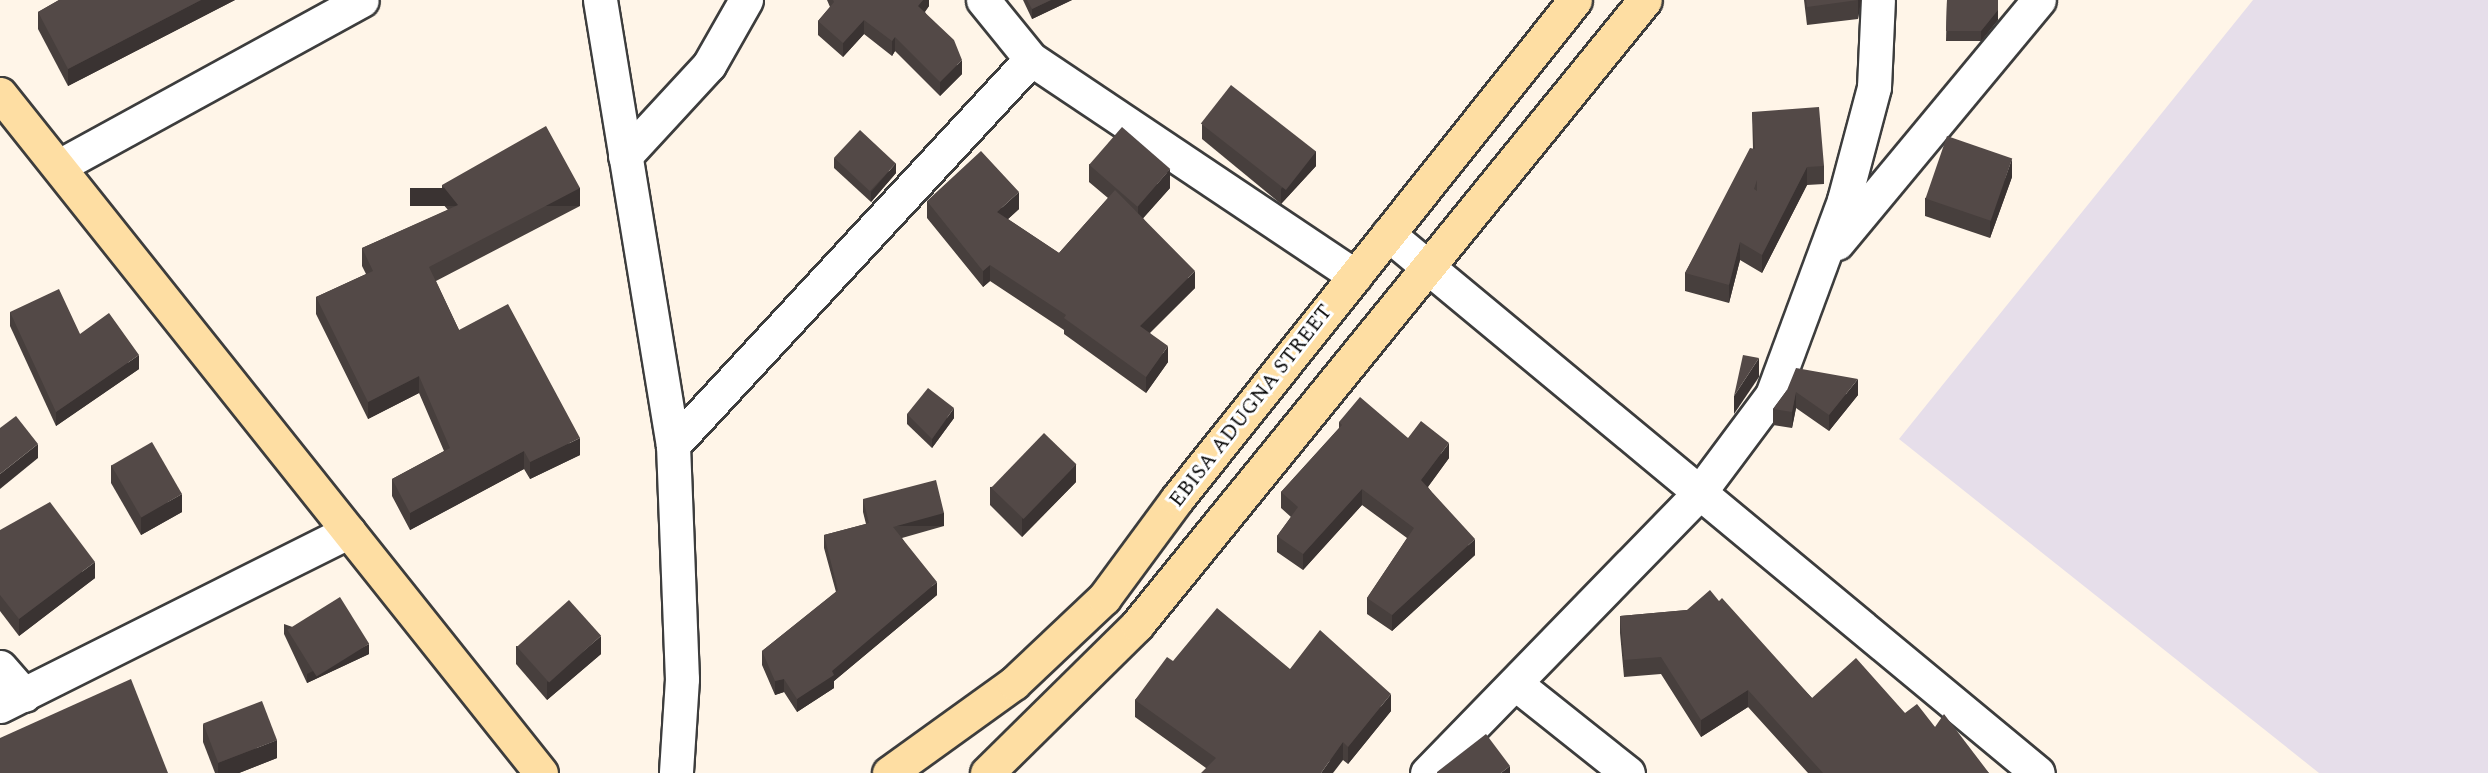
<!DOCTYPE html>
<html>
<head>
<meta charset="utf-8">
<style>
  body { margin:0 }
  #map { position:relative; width:2488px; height:773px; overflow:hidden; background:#fff5e8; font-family:Spectral,serif }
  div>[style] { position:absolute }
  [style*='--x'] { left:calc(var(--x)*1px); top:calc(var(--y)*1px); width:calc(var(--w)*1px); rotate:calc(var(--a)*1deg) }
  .industrial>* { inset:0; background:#e6deea }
  .roads { filter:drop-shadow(2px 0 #3d3d3d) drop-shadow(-2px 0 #3d3d3d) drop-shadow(0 2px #3d3d3d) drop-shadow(0 -2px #3d3d3d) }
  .street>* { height:33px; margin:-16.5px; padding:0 16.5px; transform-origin:16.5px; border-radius:16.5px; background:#fff }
  .secondary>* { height:33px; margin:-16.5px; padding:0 16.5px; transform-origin:16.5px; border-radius:16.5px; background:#fedea3 }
  .wall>* { inset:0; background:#473f3d }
  .shaded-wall>* { inset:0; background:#3a3332; transform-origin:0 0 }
  .building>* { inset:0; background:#534947; transform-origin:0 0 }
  span { translate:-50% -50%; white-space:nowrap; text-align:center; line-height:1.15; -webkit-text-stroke:6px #fff; paint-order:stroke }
  .street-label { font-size:21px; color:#0a0a0a }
</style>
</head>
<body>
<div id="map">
  <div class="industrial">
    <div style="clip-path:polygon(2253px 0,2488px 0,2488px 773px,2319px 773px,1899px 439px)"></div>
  </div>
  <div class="roads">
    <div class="street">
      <div style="--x:600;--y:0;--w:451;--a:80.7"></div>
      <div style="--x:673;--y:445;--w:234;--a:87.8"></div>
      <div style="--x:682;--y:679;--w:94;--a:93.7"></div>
      <div style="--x:983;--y:0;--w:76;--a:50.9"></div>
      <div style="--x:1031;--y:59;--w:390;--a:33.8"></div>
      <div style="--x:625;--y:156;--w:124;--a:-47.3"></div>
      <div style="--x:709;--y:65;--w:75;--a:-60.4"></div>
      <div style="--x:59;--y:166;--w:345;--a:-28.7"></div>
      <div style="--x:1388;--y:234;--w:844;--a:39.67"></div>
      <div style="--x:1837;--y:243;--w:316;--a:-50.3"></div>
      <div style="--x:673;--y:445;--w:526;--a:-47.16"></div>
      <div style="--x:0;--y:667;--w:37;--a:49"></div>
      <div style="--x:1516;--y:684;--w:143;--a:38.5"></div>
      <div style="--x:0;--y:706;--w:390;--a:-26.6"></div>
      <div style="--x:1427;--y:773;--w:390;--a:-45.8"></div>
      <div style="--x:1699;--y:493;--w:122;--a:-53.3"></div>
      <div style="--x:1772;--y:395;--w:208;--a:-69.7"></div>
      <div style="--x:1844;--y:200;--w:117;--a:-75.1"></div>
      <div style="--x:1874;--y:87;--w:87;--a:-87.4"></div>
    </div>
    <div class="secondary">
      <div style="--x:0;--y:94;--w:868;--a:51.45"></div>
      <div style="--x:889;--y:773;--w:154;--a:-35.8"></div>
      <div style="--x:1014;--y:683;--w:124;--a:-43.4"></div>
      <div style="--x:1104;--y:598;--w:123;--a:-53.6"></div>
      <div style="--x:1177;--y:499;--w:638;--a:-51.42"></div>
      <div style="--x:987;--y:773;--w:211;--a:-44.6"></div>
      <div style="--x:1137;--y:625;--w:805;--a:-50.9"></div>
    </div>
  </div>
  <div class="wall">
    <div style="clip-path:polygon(59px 0,235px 0,68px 86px,38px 29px,38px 12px)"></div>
    <div style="clip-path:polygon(827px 0,929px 0,929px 6px,925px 12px,962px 74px,940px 96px,895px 51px,892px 56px,864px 34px,843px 57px,818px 35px,818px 21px,830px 7px)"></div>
    <div style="clip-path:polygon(1023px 0,1072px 0,1032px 19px)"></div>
    <div style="clip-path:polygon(1804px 0,1861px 0,1858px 19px,1807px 25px)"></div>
    <div style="clip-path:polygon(1947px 0,1998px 0,1998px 20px,1981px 41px,1946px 41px)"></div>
    <div style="clip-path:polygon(1752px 112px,1824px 166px,1824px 184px,1807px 185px,1762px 273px,1740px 260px,1729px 303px,1685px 291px,1685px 273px,1753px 149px)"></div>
    <div style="clip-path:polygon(1202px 124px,1316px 166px,1281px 204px,1202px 139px)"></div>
    <div style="clip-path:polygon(834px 158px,896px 173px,871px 202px,834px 168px)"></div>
    <div style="clip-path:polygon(1089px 164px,1170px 188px,1143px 218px,1195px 288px,1150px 333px,1168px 362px,1146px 393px,1064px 334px,1064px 330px,990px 281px,983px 287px,927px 218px,927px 201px,1019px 209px,1008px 219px,1059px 253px,1108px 198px,1089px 182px)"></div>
    <div style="clip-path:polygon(2012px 177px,1990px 238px,1925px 216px,1925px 198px)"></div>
    <div style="clip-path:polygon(442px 185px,580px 206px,436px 281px,459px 330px,580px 455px,530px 479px,524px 469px,410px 530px,392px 496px,392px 479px,444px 451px,419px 393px,368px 419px,316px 314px,316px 297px,366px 274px,362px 266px,362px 248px,448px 210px,442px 203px)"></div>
    <div style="clip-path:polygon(10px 312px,80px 334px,139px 369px,56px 426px,10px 326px)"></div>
    <div style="clip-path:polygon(1787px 390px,1858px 395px,1829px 431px,1796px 408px,1792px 428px,1773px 425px,1773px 409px)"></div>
    <div style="clip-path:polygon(907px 414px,954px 418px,932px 448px,907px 424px)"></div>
    <div style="clip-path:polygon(1339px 422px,1408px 438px,1449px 458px,1428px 487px,1475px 555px,1392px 631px,1367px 614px,1367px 598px,1407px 538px,1362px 505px,1303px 570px,1277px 552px,1277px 536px,1291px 517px,1281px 508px,1281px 492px,1339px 428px)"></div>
    <div style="clip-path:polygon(111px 465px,182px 512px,141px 535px,111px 483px)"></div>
    <div style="clip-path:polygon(1076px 482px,1022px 537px,990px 505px,990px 487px)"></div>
    <div style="clip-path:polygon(863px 499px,944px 526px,902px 538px,937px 595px,834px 681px,834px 688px,797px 712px,784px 692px,775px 695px,762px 665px,762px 651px,836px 592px,824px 548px,824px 535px,866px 524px,863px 512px)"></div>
    <div style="clip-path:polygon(0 530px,95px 578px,19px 636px,0 611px)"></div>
    <div style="clip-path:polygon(1719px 601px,1812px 698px,1905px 713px,1935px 727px,1989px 773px,1808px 773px,1748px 707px,1701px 737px,1661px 674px,1624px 677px,1620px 633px,1620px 616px,1687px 610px)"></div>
    <div style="clip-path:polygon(284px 624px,369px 654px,307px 683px,284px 634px)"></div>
    <div style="clip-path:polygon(516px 646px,601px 654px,547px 700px,516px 664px)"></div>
    <div style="clip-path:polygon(1173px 661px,1290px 669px,1391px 711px,1348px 764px,1343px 760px,1206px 768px,1135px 717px,1135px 700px)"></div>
    <div style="clip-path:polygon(203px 724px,277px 758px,239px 773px,215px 773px,203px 742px)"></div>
  </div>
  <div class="shaded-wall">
    <div style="clip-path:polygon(201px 0,235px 0,68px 86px,68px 69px)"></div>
    <div style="clip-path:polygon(923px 0,929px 0,929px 6px,918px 20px,918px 6px)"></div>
    <div style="clip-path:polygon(1051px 0,1072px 0,1032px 19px,1032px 9px)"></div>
    <div style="clip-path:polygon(1858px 0,1861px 0,1858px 19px)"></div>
    <div style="clip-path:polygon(1998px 10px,1998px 20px,1981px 41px,1981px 31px)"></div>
    <div style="clip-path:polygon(864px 20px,864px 34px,843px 57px,843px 43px)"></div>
    <div style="clip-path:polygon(895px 37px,895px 51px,892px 56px,892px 41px)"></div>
    <div style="clip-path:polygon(962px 60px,962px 74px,940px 96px,940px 82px)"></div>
    <div style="clip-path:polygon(1316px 151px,1316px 166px,1281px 204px,1281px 189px)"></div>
    <div style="clip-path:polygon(2012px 159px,2012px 177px,1990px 238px,1990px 220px)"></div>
    <div style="clip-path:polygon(896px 163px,896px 173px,871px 202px,871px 192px)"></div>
    <div style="clip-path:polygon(1807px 167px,1807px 185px,1762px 273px,1762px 255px)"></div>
    <div style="clip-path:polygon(1170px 169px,1170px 188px,1138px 224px,1138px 206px)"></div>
    <div style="left:580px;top:188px;width:18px;height:170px;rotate:90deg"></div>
    <div style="clip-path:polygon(1019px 192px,1019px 209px,997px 229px,997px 212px)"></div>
    <div style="clip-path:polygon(1740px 242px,1740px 260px,1729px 303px,1729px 285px)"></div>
    <div style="clip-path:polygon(990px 265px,990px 281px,983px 287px,983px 271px)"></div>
    <div style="clip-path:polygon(1195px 271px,1195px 288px,1140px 342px,1140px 326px)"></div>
    <div style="clip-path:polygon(1168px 346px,1168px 362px,1146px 393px,1146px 377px)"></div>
    <div style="clip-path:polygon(139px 355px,139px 369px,56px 426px,56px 412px)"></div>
    <div style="clip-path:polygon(1759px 358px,1759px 377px,1734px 414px,1734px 396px)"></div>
    <div style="clip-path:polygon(419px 376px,419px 393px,368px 419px,368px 402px)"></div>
    <div style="clip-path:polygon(1858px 379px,1858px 395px,1829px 431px,1829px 415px)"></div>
    <div style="clip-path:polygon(1796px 392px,1796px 408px,1792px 428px,1792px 412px)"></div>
    <div style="clip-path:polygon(954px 408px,954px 418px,932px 448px,932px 439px)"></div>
    <div style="clip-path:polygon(580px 438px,580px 455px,530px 479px,530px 462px)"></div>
    <div style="clip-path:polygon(1449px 443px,1449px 458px,1421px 496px,1421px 480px)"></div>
    <div style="clip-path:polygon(38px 444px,38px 458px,0 489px,0 474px)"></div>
    <div style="clip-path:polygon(524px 451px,524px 469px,410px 530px,410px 513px)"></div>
    <div style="clip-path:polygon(1076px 464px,1076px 482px,1022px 537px,1022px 519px)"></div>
    <div style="clip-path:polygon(1362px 489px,1362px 505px,1303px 570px,1303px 554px)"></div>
    <div style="clip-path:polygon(182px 494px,182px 512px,141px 535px,141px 517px)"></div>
    <div style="left:944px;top:513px;width:13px;height:53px;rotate:90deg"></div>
    <div style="clip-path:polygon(1475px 539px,1475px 555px,1392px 631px,1392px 615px)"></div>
    <div style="clip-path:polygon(95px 562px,95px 578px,19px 636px,19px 619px)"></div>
    <div style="clip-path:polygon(937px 582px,937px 595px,834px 681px,834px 688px,797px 712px,797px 699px)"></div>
    <div style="clip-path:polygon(601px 636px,601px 654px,547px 700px,547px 682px)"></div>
    <div style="clip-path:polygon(369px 644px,369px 654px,307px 683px,307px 674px)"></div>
    <div style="clip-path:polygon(784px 679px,784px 692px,775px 695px,775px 681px)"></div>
    <div style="clip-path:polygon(1748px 690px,1748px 707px,1701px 737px,1701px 720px)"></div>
    <div style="clip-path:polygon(1391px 694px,1391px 711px,1348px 764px,1348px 747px)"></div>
    <div style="clip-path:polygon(277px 740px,277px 758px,239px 773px,218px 773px,218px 763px)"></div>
    <div style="clip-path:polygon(1343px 742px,1343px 760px,1333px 773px,1321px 773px)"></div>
    <div style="clip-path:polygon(1510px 766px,1510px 773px,1501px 773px)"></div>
  </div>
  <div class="building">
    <div style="clip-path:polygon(59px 0,201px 0,68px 69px,38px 12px)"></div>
    <div style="clip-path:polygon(833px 0,923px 0,918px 6px,954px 40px,962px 60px,940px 82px,895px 37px,892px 41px,864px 20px,843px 43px,818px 21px,834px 2px)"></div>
    <div style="clip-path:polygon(1027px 0,1051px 0,1032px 9px)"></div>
    <div style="clip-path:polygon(1806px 0,1858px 0,1807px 7px)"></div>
    <div style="clip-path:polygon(1947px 0,1998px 0,1998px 10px,1981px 31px,1946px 31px)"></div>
    <div style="left:1231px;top:85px;width:108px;height:49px;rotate:38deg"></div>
    <div style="clip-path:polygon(evenodd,1819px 107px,1824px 166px,1807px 167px,1762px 255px,1740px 242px,1729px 285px,1685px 273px,1750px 148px,1755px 149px,1752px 112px,1819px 107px,1757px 180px,1757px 191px,1754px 189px,1757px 180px)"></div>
    <div style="clip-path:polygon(546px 126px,580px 188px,429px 267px,459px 330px,508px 304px,580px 438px,530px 462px,524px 451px,410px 513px,392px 479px,450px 448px,419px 376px,368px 402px,316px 297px,373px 271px,362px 248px,458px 205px,442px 185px)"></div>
    <div style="left:1122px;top:127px;width:64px;height:50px;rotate:41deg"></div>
    <div style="left:860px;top:130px;width:49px;height:38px;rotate:43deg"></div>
    <div style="left:1947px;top:136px;width:69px;height:66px;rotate:19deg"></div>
    <div style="clip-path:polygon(981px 151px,1019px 192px,997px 212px,1059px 253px,1115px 190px,1195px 271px,1140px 326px,1168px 346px,1146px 377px,1064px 318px,1066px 315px,990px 265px,983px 271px,927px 201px)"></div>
    <div style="clip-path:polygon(59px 289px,80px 334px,109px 313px,139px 355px,56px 412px,10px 312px)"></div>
    <div style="clip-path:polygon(1743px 355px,1759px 358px,1734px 396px)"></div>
    <div style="clip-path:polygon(1796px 368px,1858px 379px,1829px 415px,1796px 392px,1792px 412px,1773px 409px,1787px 390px)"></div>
    <div style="clip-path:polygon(928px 388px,954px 408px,932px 439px,907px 414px)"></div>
    <div style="clip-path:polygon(1360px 397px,1408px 438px,1421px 421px,1449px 443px,1421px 480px,1475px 539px,1392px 615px,1367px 598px,1414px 528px,1362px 489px,1303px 554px,1277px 536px,1298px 507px,1281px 492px,1342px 425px,1339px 422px)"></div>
    <div style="clip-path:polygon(16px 416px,38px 444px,0 474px,0 428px)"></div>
    <div style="left:1044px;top:433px;width:45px;height:76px;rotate:44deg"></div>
    <div style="left:152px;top:442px;width:60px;height:47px;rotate:60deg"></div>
    <div style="clip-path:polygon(936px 480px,944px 513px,893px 527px,937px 582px,832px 671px,834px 675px,797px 699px,784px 679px,775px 681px,762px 651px,838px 590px,824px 535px,869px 523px,863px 499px)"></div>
    <div style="clip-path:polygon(50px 502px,95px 562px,19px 619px,0 595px,0 530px)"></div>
    <div style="clip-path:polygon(1710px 590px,1719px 601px,1722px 598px,1812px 698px,1856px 658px,1905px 713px,1917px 704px,1935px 727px,1944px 714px,1989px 773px,1823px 773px,1748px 690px,1701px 720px,1661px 657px,1624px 660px,1620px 616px,1687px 610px)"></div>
    <div style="left:340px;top:597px;width:55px;height:62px;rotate:58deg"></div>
    <div style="left:569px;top:600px;width:48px;height:70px;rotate:48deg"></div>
    <div style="clip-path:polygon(1217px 608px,1290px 669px,1320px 630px,1391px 694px,1348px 747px,1343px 742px,1321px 773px,1201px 773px,1216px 758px,1135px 700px,1167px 657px,1173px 661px)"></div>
    <div style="clip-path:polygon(131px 679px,168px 773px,0 773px,0 738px)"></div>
    <div style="left:262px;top:701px;width:42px;height:63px;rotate:69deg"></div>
    <div style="clip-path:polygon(1486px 734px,1510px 766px,1501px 773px,1437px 773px,1437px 772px)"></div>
  </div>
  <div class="street-label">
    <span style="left:1251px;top:406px;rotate:-52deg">EBISA ADUGNA STREET</span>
  </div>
</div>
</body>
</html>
